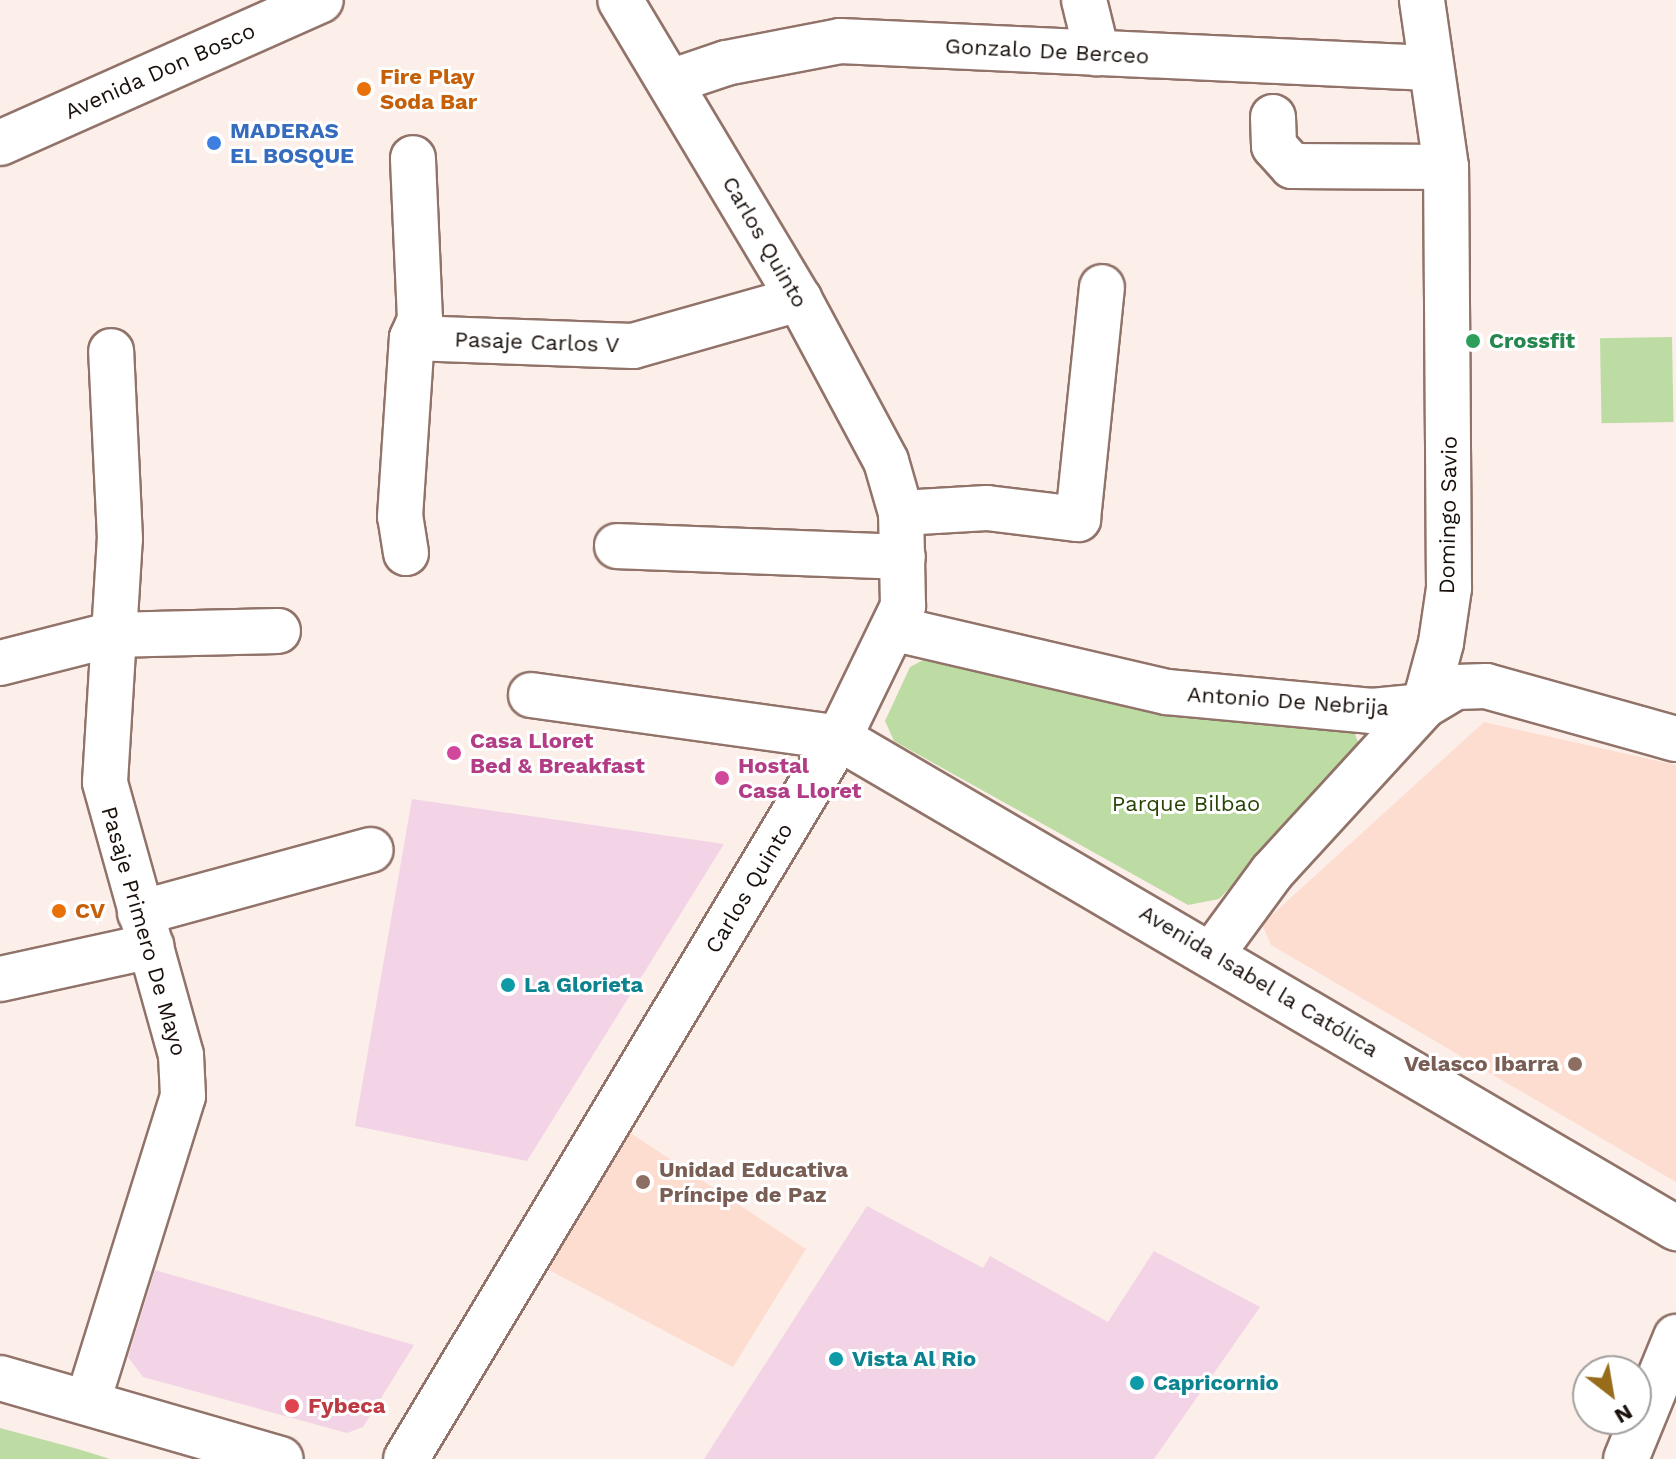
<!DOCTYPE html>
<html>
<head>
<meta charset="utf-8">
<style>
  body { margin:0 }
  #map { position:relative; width:1676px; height:1459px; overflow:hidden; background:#fceee9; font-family:"Work Sans",sans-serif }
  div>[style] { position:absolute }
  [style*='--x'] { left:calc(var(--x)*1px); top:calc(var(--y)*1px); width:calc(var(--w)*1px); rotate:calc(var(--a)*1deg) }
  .built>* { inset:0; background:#feddd1 }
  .green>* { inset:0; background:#bcdca3; transform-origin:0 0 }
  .building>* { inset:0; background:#f2d4e6 }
  .roads { filter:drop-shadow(2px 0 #917369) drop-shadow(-2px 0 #917369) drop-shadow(0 2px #917369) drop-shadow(0 -2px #917369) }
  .minor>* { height:44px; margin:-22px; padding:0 22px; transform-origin:22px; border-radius:22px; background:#fff }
  .major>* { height:44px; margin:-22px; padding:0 22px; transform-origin:22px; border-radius:22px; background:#fff }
  .dots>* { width:22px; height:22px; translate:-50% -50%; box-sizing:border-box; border:4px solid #fff; border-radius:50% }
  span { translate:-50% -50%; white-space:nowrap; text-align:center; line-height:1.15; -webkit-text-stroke:6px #fff; paint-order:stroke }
  .street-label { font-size:22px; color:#190f0b }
  .food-label { font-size:22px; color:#c56008; font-weight:700 }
  .left { translate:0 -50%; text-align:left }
  .shop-label { font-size:22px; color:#366cbe; font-weight:700 }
  .leisure-label { font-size:22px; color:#27864d; font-weight:700 }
  .hotel-label { font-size:22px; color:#b23c85; font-weight:700 }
  .park-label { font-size:22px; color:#284405 }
  .culture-label { font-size:22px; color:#0d838f; font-weight:700 }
  .education-label { font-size:22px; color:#785e54; font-weight:700 }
  .right { translate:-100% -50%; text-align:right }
  .health-label { font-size:22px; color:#be3a42; font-weight:700 }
  .north { position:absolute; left:1572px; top:1355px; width:80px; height:80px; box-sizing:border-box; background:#fff; border:2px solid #a39f9d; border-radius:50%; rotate:149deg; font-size:22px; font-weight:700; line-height:32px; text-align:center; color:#190f0b }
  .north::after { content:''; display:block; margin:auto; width:28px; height:36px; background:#976c1a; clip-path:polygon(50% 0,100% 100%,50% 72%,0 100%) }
</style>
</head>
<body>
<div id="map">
  <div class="built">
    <div style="clip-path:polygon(1484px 722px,1676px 765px,1676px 1182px,1271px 945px,1262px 924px)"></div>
    <div style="clip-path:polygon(629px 1132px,806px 1249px,733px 1367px,547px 1269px)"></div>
  </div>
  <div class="green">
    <div style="left:1672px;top:337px;width:85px;height:72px;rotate:89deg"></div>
    <div style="clip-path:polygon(923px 660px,1221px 720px,1340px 727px,1354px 730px,1362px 755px,1219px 899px,1188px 905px,894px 741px,885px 721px,910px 667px)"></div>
    <div style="clip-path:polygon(0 1428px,78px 1449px,110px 1459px,0 1459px)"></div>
  </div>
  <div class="building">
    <div style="clip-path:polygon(412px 799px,724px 844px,527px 1161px,355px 1126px)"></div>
    <div style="clip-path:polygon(867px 1206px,983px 1268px,990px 1256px,1108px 1322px,1154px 1251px,1260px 1307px,1154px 1459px,704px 1459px)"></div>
    <div style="clip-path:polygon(155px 1270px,414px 1345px,363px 1427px,347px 1433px,143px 1377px,128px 1357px)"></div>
  </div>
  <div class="roads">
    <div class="minor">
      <div style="--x:1084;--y:0;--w:55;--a:76.2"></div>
      <div style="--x:670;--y:82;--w:59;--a:-18.7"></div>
      <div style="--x:726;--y:63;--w:116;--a:-10.9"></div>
      <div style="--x:840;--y:41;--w:590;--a:2.62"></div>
      <div style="--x:1273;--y:117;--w:29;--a:88"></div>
      <div style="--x:1274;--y:146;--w:27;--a:48"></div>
      <div style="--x:1292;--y:166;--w:154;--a:0.4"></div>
      <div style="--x:412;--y:338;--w:20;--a:-66"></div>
      <div style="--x:420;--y:320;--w:162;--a:-92.5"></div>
      <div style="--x:901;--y:513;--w:86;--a:-3.3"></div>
      <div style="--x:987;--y:508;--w:92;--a:6.9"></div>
      <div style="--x:1078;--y:519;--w:233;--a:-84.1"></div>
      <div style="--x:617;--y:546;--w:286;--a:2.2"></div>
      <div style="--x:406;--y:553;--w:36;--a:-99"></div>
      <div style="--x:400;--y:517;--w:179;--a:-86.2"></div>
      <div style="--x:412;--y:338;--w:221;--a:2.1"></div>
      <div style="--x:633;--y:346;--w:173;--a:-15.8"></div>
      <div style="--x:896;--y:629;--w:278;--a:13.1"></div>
      <div style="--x:1167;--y:692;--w:206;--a:5.3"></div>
      <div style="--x:1372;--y:711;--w:52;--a:-5.5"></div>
      <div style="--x:1424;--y:706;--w:37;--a:-31"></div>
      <div style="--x:1456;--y:687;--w:30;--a:-2"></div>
      <div style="--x:1486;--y:686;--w:197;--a:15.6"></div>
      <div style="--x:0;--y:663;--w:114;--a:-14.3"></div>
      <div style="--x:110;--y:635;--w:168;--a:-1.4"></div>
      <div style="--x:531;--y:695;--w:311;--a:7.9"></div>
      <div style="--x:839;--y:738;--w:970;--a:30.35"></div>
      <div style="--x:140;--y:913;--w:239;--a:-15.3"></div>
      <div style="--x:1214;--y:951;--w:98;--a:-53.7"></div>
      <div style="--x:1272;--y:872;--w:225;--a:-47.5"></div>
      <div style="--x:1424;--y:706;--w:65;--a:-74.9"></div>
      <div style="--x:1441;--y:643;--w:56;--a:-81.7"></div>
      <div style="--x:1449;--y:588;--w:421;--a:-90.4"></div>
      <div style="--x:1446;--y:167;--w:169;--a:-98.2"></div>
      <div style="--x:0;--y:979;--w:155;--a:-12.3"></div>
      <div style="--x:88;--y:1401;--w:319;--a:-72.7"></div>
      <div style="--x:183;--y:1096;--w:41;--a:-92.8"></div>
      <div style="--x:181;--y:1055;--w:283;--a:-105.6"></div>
      <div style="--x:105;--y:782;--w:243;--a:-86.5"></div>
      <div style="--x:120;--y:539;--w:188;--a:-92.7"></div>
      <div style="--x:406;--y:1459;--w:841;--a:-59.01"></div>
      <div style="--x:839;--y:738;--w:147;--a:-64.1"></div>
      <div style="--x:903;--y:606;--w:93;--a:-91.2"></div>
      <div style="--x:901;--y:513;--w:54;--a:-106.1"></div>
      <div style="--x:886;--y:461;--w:184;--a:-118.2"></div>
      <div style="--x:799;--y:299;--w:348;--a:-120.9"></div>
      <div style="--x:1626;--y:1459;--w:132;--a:-67.7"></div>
    </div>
    <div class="major">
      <div style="--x:0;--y:143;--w:351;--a:-24"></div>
      <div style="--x:0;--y:1378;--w:292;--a:16.1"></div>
    </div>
  </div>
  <div class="dots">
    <div style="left:364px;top:89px;background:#e8710a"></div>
    <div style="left:214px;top:143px;background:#3f7fe0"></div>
    <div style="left:1473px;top:341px;background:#2e9e5b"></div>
    <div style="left:454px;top:753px;background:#d1479c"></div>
    <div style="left:722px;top:778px;background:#d1479c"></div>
    <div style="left:59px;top:911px;background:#e8710a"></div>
    <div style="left:508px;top:985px;background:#0f9aa8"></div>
    <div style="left:1575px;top:1064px;background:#8d6e63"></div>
    <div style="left:643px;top:1182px;background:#8d6e63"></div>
    <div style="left:836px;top:1359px;background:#0f9aa8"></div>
    <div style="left:1137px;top:1383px;background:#0f9aa8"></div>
    <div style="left:292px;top:1406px;background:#e0444e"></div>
  </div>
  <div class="street-label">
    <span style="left:1047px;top:51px;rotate:3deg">Gonzalo De Berceo</span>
    <span style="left:160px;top:71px;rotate:-24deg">Avenida Don Bosco</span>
    <span style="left:765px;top:242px;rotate:60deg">Carlos Quinto</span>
    <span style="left:537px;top:342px;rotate:2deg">Pasaje Carlos V</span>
    <span style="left:1448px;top:515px;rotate:-89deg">Domingo Savio</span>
    <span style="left:1288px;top:701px;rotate:4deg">Antonio De Nebrija</span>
    <span style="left:749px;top:888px;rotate:-59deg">Carlos Quinto</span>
    <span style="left:144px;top:931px;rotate:74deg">Pasaje Primero De Mayo</span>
    <span style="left:1259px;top:981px;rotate:31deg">Avenida Isabel la Católica</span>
  </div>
  <div class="food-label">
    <span class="left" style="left:380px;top:89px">Fire Play<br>Soda Bar</span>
    <span class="left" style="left:75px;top:911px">CV</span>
  </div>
  <div class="shop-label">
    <span class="left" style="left:230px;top:143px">MADERAS<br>EL BOSQUE</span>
  </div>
  <div class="leisure-label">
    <span class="left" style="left:1489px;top:341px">Crossfit</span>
  </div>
  <div class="hotel-label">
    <span class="left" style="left:470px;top:753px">Casa Lloret<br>Bed &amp; Breakfast</span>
    <span class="left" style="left:738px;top:778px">Hostal<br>Casa Lloret</span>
  </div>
  <div class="park-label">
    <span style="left:1186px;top:804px">Parque Bilbao</span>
  </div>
  <div class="culture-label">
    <span class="left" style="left:524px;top:985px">La Glorieta</span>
    <span class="left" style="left:852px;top:1359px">Vista Al Rio</span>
    <span class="left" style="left:1153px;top:1383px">Capricornio</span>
  </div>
  <div class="education-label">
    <span class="right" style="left:1559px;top:1064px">Velasco Ibarra</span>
    <span class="left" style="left:659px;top:1182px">Unidad Educativa<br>Príncipe de Paz</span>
  </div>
  <div class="health-label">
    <span class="left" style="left:308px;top:1406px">Fybeca</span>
  </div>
  <div class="north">N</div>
</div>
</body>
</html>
